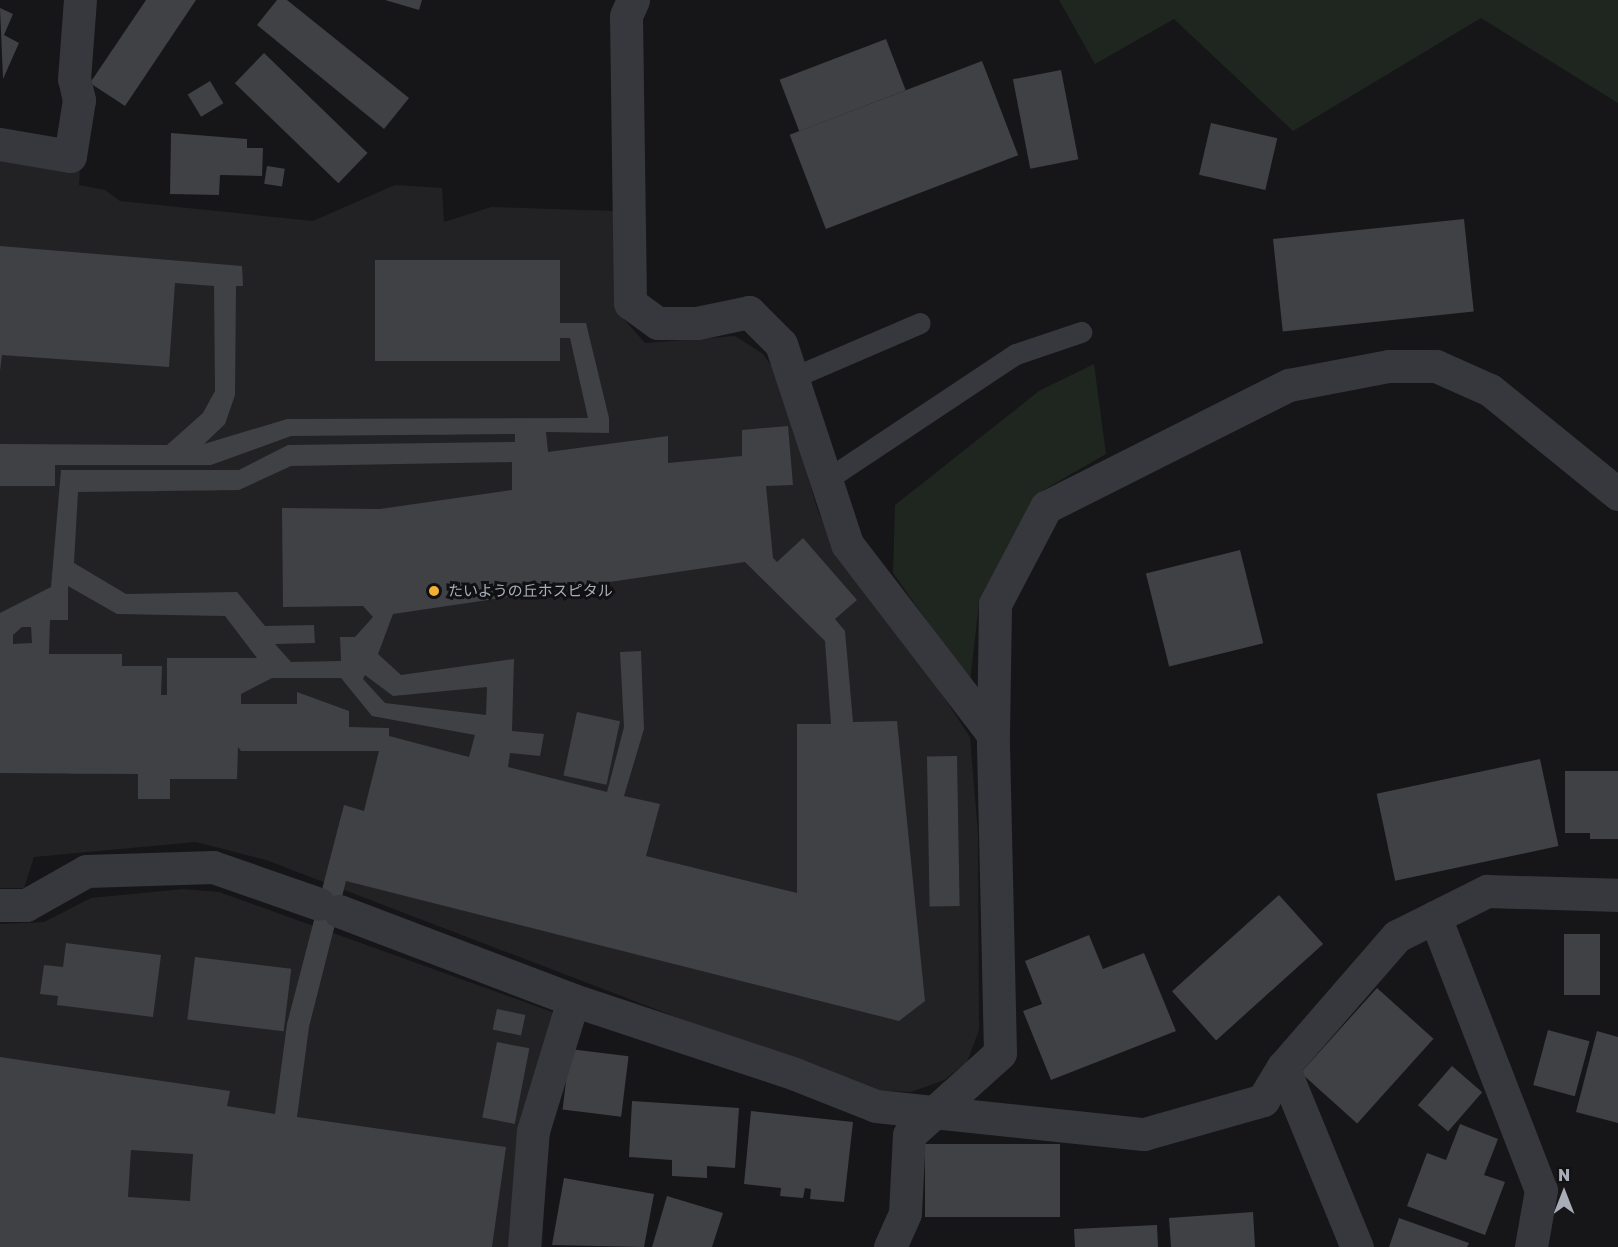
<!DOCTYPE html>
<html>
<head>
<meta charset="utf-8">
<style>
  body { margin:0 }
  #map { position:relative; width:1618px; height:1247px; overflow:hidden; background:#161618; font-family:"Golos Text","Noto Sans JP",sans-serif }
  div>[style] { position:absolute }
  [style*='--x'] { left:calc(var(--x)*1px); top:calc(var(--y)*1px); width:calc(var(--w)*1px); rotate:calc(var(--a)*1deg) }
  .built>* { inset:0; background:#222225 }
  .green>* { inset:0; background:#1e261f }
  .building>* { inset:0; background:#404145; transform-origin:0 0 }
  .lane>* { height:21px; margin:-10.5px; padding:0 10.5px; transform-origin:10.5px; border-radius:10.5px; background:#37383d }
  .street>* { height:33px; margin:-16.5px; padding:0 16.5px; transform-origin:16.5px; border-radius:16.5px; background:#37383d }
  .dots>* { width:16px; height:16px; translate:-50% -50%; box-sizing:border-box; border:3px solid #111113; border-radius:50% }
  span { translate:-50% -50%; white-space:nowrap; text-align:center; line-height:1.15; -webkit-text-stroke:6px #111113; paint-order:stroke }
  .poi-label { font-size:15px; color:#a8adb8 }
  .left { translate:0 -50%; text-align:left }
  .north { position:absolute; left:1534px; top:1163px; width:60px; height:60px; -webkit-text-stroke:4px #111113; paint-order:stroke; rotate:0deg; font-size:16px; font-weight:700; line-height:24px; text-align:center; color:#a8adb8 }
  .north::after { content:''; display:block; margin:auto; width:21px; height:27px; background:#a8adb8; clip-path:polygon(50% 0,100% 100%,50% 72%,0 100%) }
</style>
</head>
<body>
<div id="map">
  <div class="built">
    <div style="clip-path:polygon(0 154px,80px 168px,79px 185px,105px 190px,120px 201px,313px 221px,395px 185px,442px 188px,444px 222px,491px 207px,614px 211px,614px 308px,645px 343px,735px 336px,763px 354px,777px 374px,818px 511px,839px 557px,897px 626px,970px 737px,978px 833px,979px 1030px,967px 1062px,944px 1080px,911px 1092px,867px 1090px,266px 860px,196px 842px,34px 857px,24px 888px,0 888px)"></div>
    <div style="clip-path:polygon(183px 889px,219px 892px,580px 1022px,548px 1130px,542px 1247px,0 1247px,0 924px,44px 922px,91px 898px)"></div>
  </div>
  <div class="green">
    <div style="clip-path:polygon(1059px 0,1618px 0,1618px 103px,1481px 18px,1293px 131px,1174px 19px,1095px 64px)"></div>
    <div style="clip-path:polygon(1094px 364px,1106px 454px,1035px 495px,979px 603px,970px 682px,893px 573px,895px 505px,1039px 391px)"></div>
  </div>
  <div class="building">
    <div style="clip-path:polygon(146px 0,196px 0,125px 106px,90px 83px)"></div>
    <div style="clip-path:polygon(277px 0,287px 0,409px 98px,384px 129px,257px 25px)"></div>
    <div style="clip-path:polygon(385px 0,422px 0,419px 10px)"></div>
    <div style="clip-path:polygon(0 8px,13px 14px,4px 35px,19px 43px,3px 79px)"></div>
    <div style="left:886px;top:39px;width:55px;height:114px;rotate:69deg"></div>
    <div style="left:264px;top:53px;width:144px;height:42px;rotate:44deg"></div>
    <div style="left:982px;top:61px;width:101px;height:206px;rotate:69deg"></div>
    <div style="left:1061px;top:70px;width:91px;height:49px;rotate:79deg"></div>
    <div style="left:210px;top:81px;width:26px;height:26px;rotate:59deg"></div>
    <div style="left:1211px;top:123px;width:68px;height:53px;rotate:13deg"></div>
    <div style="clip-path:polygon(171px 133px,247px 139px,247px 148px,263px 148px,262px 176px,220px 175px,219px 195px,170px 194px)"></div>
    <div style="left:267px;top:166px;width:18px;height:18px;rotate:9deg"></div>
    <div style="left:1464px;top:219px;width:93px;height:192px;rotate:84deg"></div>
    <div style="clip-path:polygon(evenodd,0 246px,242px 266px,243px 286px,236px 286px,235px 395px,225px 424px,204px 444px,287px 419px,588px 418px,570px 338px,560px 338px,560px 361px,375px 361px,375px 260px,560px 260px,560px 323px,586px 323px,609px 418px,609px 433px,546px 432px,548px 452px,668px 436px,668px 463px,742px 456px,742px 430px,788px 426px,793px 485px,766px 486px,773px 558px,777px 562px,803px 538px,857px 600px,835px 619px,845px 631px,853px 722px,897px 721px,925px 1001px,899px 1021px,346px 881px,309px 1027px,297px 1117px,506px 1147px,492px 1247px,0 1247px,0 1057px,230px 1091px,227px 1106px,275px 1114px,287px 1024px,344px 805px,364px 811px,379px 751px,241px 751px,238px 747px,237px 779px,170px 779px,170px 799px,138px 799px,138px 774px,0 773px,0 613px,51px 587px,61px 470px,239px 470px,288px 445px,515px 442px,515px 434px,291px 436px,211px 465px,55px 465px,55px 486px,0 486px,0 444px,167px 445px,203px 413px,215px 391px,214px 286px,175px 283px,169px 367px,2px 355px,0 371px,0 246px,512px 462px,512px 490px,380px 509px,282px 508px,283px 607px,363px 606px,373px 617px,355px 637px,340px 637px,341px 661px,291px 662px,275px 644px,315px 643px,314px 625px,265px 626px,237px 592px,126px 594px,74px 563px,78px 492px,239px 490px,291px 466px,512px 462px,0 246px,745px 562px,825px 641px,831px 724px,797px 724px,797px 893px,646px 856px,660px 804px,624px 796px,644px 729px,641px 651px,620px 652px,624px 727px,607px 792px,508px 767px,510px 753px,540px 756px,544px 734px,512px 731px,514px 659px,401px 675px,378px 654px,393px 614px,745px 562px,0 246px,68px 586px,117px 614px,225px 616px,257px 658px,167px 658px,167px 695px,161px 695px,162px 666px,122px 666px,122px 654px,49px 654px,50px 620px,68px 620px,68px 586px,0 246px,22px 627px,31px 627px,32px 643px,13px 644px,13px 635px,22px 627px,0 246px,365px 675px,393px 696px,487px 687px,486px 715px,385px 703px,363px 679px,365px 675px,0 246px,272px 678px,341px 678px,372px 716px,475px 735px,469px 757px,389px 736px,389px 728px,349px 727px,349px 711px,297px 692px,297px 704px,241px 704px,241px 694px,272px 678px,0 246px,131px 1150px,193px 1154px,190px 1201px,128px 1197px,131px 1150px)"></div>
    <div style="left:1240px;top:550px;width:96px;height:97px;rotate:76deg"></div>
    <div style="left:577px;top:712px;width:44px;height:65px;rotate:12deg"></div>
    <div style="left:957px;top:756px;width:150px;height:30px;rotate:89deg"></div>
    <div style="left:1540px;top:759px;width:89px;height:167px;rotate:78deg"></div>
    <div style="clip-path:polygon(1565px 771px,1618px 771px,1618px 839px,1590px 839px,1590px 833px,1565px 833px)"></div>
    <div style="left:1279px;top:895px;width:66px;height:144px;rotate:48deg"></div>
    <div style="left:1564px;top:934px;width:36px;height:61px"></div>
    <div style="clip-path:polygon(1089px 935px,1103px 969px,1144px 953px,1176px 1031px,1051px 1080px,1023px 1011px,1042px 1004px,1025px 961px)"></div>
    <div style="clip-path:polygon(66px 943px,161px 955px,153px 1017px,57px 1005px,58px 996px,40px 994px,44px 965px,63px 967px)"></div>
    <div style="left:195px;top:957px;width:97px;height:63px;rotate:7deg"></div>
    <div style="left:1377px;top:988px;width:76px;height:114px;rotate:42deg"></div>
    <div style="left:497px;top:1009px;width:29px;height:21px;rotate:12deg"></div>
    <div style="left:1548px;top:1030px;width:43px;height:57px;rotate:15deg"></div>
    <div style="clip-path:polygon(1597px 1031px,1618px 1037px,1618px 1123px,1576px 1112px)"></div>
    <div style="left:497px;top:1042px;width:33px;height:77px;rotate:11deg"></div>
    <div style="left:570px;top:1049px;width:59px;height:61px;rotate:7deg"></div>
    <div style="left:1452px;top:1066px;width:40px;height:52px;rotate:41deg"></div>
    <div style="clip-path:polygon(632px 1101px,739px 1108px,735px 1168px,707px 1166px,707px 1178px,672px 1176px,672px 1160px,629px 1157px)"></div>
    <div style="clip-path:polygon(751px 1111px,853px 1122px,844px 1202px,810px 1199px,811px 1189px,805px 1188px,803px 1198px,780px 1196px,781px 1188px,744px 1184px)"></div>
    <div style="clip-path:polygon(1460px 1124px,1498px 1139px,1484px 1175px,1505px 1182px,1485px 1235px,1407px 1206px,1427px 1153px,1446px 1160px)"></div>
    <div style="left:925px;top:1144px;width:135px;height:73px"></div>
    <div style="clip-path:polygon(564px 1178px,654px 1194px,644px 1247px,552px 1245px)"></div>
    <div style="clip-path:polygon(667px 1196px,723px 1213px,712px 1247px,652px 1247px)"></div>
    <div style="clip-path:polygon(1253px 1212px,1255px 1247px,1171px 1247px,1169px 1218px)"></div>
    <div style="clip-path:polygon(1399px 1218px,1469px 1243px,1467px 1247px,1389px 1247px)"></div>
    <div style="clip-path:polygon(1157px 1225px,1158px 1247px,1075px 1247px,1074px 1229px)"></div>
  </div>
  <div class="lane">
    <div style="--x:792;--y:378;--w:139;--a:-23.3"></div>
    <div style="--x:826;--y:480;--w:228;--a:-33.6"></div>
    <div style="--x:1016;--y:354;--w:69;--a:-18.7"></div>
  </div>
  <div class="street">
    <div style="--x:633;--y:0;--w:17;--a:114"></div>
    <div style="--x:626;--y:16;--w:287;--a:89.2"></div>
    <div style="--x:630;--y:303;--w:34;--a:36"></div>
    <div style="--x:658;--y:323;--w:39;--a:0"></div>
    <div style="--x:697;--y:323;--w:53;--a:-11.9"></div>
    <div style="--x:749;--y:312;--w:45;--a:45"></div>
    <div style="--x:781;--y:344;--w:211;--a:71.7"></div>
    <div style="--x:847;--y:544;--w:240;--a:52.5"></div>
    <div style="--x:0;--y:144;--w:71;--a:9.7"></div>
    <div style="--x:70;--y:156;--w:57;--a:-80.9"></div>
    <div style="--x:79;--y:100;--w:22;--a:-103"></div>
    <div style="--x:74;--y:79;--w:79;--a:-85.7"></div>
    <div style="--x:0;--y:905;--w:26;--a:0"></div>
    <div style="--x:26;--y:905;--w:69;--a:-29.5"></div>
    <div style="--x:86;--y:871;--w:127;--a:-1.8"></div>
    <div style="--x:213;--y:867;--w:112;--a:19.2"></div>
    <div style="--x:339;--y:911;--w:250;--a:20.8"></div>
    <div style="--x:573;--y:1000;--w:234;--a:18.4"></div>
    <div style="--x:795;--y:1074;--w:87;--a:21.6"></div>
    <div style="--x:876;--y:1106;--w:269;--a:6"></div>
    <div style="--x:1144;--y:1134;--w:124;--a:-15.9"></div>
    <div style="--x:1263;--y:1100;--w:39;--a:-59"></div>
    <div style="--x:1283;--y:1067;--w:174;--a:-49"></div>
    <div style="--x:1397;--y:936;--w:101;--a:-26.6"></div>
    <div style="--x:1487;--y:891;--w:131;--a:1.7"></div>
    <div style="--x:1435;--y:917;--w:293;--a:68.8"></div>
    <div style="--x:1541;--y:1190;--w:58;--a:100"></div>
    <div style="--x:1283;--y:1067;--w:195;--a:67.7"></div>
    <div style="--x:524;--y:1247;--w:116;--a:-85.6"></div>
    <div style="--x:533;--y:1131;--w:137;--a:-73"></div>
    <div style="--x:890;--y:1247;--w:37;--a:-66"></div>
    <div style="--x:905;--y:1213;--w:78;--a:-87.1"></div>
    <div style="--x:909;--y:1135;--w:122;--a:-42"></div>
    <div style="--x:1000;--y:1053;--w:319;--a:-91.3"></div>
    <div style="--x:993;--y:734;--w:130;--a:-89.1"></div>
    <div style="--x:995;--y:604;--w:110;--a:-62.3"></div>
    <div style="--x:1046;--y:507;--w:272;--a:-26.7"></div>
    <div style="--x:1289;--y:385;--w:102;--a:-10.8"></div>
    <div style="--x:1389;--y:366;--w:47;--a:0"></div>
    <div style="--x:1436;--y:366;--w:59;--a:24"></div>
    <div style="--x:1490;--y:390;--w:165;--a:39.1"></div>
  </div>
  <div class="dots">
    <div style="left:434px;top:591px;background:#f2b134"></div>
  </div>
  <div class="poi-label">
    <span class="left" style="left:448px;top:591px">たいようの丘ホスピタル</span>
  </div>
  <div class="north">N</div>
</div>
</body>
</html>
